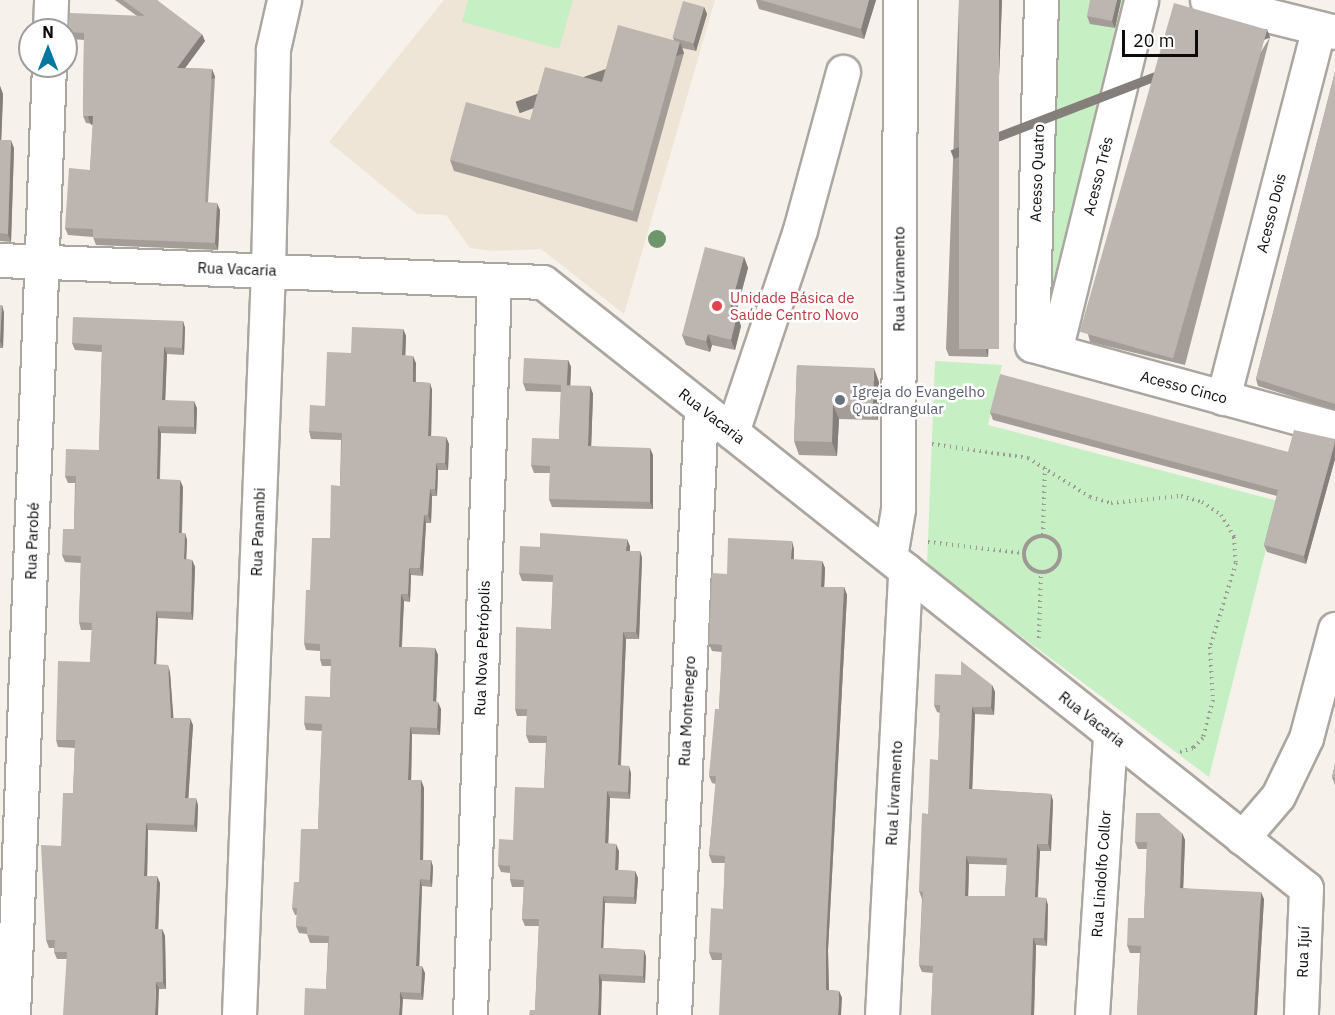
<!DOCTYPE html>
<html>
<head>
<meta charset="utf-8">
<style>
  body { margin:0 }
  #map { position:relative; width:1335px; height:1015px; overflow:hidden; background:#f6f1ea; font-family:"IBM Plex Sans",sans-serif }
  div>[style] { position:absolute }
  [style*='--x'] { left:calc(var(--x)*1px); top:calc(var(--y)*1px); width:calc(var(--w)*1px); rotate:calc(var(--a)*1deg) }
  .built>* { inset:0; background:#eee5d7 }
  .green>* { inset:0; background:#c6efc3 }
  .path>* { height:4px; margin-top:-2px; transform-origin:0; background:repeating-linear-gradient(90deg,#9d9994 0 1.5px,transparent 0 6px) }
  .path>.ring { margin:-2px; padding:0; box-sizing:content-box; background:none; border:4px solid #9d9994; border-radius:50% }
  .roads { filter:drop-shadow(2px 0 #aba69f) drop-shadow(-2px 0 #aba69f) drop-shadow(0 2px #aba69f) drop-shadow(0 -2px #aba69f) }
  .minor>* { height:33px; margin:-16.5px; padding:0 16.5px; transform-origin:16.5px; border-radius:16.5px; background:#fff }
  .trees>* { width:18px; height:18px; margin:-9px; border-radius:50%; background:#6f956d }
  .wall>* { inset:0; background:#a39c97 }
  .shaded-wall>* { inset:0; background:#847f7b; transform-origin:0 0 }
  .building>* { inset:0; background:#bdb5b0; transform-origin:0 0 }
  .dots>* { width:16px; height:16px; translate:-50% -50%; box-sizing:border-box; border:3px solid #fff; border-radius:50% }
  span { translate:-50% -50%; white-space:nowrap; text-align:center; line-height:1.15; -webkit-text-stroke:5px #fff; paint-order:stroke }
  .street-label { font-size:15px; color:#0d0b09 }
  .health-label { font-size:15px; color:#be3a42 }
  .left { translate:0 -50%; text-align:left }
  .worship-label { font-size:15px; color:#5b616d }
  .north { position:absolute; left:18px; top:18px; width:60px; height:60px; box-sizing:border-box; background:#fff; border:2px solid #9e9d9d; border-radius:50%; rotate:0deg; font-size:16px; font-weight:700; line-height:24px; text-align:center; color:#0d0b09 }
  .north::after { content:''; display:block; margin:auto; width:21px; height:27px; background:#0277a0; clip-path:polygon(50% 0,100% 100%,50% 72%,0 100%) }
  .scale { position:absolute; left:1122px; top:30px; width:76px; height:27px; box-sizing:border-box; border:3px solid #0d0b09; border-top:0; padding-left:8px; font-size:18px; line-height:21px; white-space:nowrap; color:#0d0b09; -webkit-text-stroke:4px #fff; paint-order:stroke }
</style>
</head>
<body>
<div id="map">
  <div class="built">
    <div style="clip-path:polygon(444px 0,715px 0,624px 314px,541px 249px,493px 251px,470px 248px,446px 215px,417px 214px,329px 142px)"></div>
  </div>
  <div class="green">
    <div style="clip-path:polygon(468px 0,573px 0,559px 49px,462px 22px)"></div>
    <div style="clip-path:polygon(1056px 0,1130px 0,1052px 318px,1043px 315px)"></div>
    <div style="clip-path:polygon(935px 361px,1002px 365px,988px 425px,1278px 501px,1209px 777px,927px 566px)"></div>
  </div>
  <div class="path">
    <div style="--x:932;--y:444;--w:97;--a:8.3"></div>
    <div style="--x:1028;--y:458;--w:73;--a:32.2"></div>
    <div style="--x:1090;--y:497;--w:22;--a:16"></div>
    <div style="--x:1111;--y:503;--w:70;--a:-5.7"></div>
    <div style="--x:1181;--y:496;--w:22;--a:16"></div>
    <div style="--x:1202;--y:502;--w:23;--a:34"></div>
    <div style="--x:1221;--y:515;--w:26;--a:59"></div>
    <div style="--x:1234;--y:537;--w:26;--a:86"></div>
    <div style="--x:1236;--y:563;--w:88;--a:107.2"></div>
    <div style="--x:1210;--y:647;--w:53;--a:86.8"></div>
    <div style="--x:1213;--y:700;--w:39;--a:105"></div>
    <div style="--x:1203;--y:738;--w:14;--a:135"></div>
    <div style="--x:1193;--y:748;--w:14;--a:163"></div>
    <div style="--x:1043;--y:535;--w:69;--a:-88.3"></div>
    <div class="ring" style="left:1024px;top:536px;width:32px;height:32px"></div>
    <div style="--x:928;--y:542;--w:96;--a:6.6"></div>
    <div style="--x:1039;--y:638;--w:65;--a:-88.2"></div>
  </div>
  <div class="roads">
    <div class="minor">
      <div style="--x:1041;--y:0;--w:345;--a:91.5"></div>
      <div style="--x:1032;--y:345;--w:314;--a:15.3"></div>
      <div style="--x:1207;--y:0;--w:132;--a:14"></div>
      <div style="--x:50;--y:30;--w:30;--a:-88"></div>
      <div style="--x:0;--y:260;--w:543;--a:2.32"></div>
      <div style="--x:543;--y:282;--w:974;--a:38.46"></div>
      <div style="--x:1306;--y:888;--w:127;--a:92.3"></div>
      <div style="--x:1055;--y:351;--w:361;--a:-76.2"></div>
      <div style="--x:1223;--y:398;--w:382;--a:-75.5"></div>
      <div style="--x:732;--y:432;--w:213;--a:-71.4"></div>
      <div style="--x:800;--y:230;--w:164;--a:-74.8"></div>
      <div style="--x:890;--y:557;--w:49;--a:-80.5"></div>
      <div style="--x:898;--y:509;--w:509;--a:-89.77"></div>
      <div style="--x:1242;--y:838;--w:55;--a:-49.4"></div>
      <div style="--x:1278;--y:796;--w:64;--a:-64.2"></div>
      <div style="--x:1306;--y:738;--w:113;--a:-75.1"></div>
      <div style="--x:13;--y:1015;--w:950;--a:-87.83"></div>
      <div style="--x:239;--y:1015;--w:745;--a:-87.77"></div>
      <div style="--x:268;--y:271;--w:222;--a:-88.7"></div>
      <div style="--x:273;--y:49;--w:50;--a:-77.3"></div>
      <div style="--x:470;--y:1015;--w:735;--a:-88.13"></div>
      <div style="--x:674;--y:1015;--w:608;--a:-87.45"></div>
      <div style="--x:882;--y:1015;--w:446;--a:-87"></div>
      <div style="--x:1092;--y:1015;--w:283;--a:-86.3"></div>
    </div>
  </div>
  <div class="trees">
    <div style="left:657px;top:239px"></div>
  </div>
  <div class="wall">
    <div style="clip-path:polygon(115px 0,157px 0,205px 41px,185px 68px,212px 69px,215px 77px,208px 202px,220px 210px,218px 250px,96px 245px,93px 237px,68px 235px,65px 228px,90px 170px,93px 124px,86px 123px,83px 116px,84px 40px,72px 39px,69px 32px,137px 16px)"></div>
    <div style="clip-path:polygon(756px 0,876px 0,864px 39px,759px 9px)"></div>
    <div style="clip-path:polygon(959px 0,1002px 0,988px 357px,949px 356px,946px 349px)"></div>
    <div style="clip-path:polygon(1121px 0,1115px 28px,1090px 24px,1087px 16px)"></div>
    <div style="clip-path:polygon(704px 7px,707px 14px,696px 51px,682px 48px,684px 53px,637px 222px,454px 171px,450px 160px,530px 120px,602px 82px,674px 40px,673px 38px)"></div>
    <div style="clip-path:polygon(1270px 37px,1185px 365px,1090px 342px,1088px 334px)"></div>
    <div style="clip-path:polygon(1335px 72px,1335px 410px,1258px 386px,1256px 379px)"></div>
    <div style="clip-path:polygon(0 86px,3px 94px,1px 140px,14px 148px,11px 242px,0 241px)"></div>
    <div style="clip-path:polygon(744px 257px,748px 268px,735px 315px,737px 315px,741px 326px,735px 350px,712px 345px,710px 352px,686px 345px,682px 335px)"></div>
    <div style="clip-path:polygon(0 305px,2px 305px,4px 313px,3px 348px,0 348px)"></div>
    <div style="clip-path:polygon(183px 321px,185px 328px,184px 355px,167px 354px,165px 400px,197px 408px,196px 434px,161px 433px,160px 479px,183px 487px,182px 533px,185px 533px,187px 540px,186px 559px,192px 560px,195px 567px,193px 620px,158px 618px,156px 664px,170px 672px,173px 718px,193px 725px,188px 798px,198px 805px,197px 832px,148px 830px,147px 876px,160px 883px,158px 929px,162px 929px,165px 936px,166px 989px,159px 989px,66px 959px,57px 959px,54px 952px,54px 948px,49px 948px,46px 940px,61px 846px,73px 793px,75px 748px,58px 747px,56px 740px,90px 662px,92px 630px,81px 630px,79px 622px,81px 563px,65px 562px,62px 555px,74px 529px,75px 483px,68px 483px,65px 476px,99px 450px,102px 352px,75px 350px,72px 343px)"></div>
    <div style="clip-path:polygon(403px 329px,406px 336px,405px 356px,416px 363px,416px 382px,430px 383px,432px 390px,431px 436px,446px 437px,449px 444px,448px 470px,438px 470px,437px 496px,432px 496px,431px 523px,426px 523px,423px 576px,411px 575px,410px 602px,404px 601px,402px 647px,435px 648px,438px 655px,436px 701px,441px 709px,440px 735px,412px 734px,411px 780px,421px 780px,424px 788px,423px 860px,431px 860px,433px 867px,432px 887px,422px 886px,419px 966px,425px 973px,423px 1000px,403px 999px,326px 989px,328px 943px,310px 943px,307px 934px,299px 933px,296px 926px,297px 915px,295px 915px,292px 908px,299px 882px,318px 829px,322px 731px,306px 730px,304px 723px,330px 697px,331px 666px,322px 666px,320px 659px,320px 651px,306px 650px,304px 643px,310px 590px,330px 538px,340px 486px,341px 440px,311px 439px,309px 431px,325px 406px,351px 353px)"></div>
    <div style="clip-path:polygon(568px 360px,571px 367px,570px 386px,590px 386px,593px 394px,591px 446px,653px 455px,653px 509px,552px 507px,549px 499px,550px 473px,534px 473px,531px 465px,559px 439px,561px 392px,526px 391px,523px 383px)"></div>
    <div style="clip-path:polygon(797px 365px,879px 382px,878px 420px,839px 419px,837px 456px,799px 455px,794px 441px)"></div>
    <div style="clip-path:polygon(990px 412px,1288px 452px,1335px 439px,1335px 459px,1306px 564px,1267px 552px,1264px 545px,1277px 496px,993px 420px)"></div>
    <div style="clip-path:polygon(630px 546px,630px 551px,640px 551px,642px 558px,639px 639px,626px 639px,621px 765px,631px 773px,630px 799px,610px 798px,608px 843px,619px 851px,618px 870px,635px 871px,638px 878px,636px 904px,605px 903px,603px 948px,644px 950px,646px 957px,645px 983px,602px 981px,535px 1010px,539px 926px,525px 926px,522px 919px,524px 887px,512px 887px,510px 879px,510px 873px,501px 872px,498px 865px,544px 788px,546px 743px,529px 743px,526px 735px,527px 716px,517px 716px,515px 709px,551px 629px,553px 582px,522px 581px,519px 573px,540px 547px)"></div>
    <div style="clip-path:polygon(794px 549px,794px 560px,822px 561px,825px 568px,824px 587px,844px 587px,847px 595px,828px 950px,829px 990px,839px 991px,842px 998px,722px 960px,712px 960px,709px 952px,723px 909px,725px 863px,712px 863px,709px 855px,716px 784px,712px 783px,709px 776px,719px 709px,722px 652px,712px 651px,709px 644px,727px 574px)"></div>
    <div style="clip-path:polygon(evenodd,992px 685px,995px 692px,994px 715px,975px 714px,972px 789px,1051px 794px,1053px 801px,1051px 851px,1040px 851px,1038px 897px,1048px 905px,1047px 946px,1036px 945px,1034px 1015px,931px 1015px,933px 973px,922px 972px,919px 965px,922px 899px,919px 891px,928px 814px,938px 760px,940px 713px,937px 712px,934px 705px,992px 685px,969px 864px,1007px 865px,1005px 896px,968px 896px,969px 864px)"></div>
    <div style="clip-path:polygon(1335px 764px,1335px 785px,1332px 777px)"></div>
    <div style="clip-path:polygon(1182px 833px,1185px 840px,1183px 888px,1264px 899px,1257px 1015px,1137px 1015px,1140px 953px,1130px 953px,1127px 945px,1144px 918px,1147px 849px,1138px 849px,1135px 842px)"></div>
  </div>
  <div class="shaded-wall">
    <div style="clip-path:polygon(869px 0,876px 0,864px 39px,861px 29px)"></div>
    <div style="clip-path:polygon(999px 0,1002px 0,988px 357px,986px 350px)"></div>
    <div style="clip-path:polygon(1117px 0,1121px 0,1115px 28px,1112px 21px)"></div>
    <div style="clip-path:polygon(704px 7px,707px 14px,696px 51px,693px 44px)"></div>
    <div style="left:1267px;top:29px;width:9px;height:339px;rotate:69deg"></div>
    <div style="clip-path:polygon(202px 34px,205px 41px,180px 75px,177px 68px)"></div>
    <div style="left:680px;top:42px;width:12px;height:175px;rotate:70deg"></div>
    <div style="left:212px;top:69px;width:9px;height:133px;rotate:69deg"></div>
    <div style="clip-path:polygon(0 86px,3px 94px,1px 148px,0 145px)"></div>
    <div style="clip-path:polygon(11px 140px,14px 148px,11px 242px,8px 234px)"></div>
    <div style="clip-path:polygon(217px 203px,220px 210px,218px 250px,215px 243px)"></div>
    <div style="clip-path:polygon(744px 257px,748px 268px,733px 324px,729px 313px)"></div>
    <div style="clip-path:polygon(2px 305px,4px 313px,3px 348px,0 341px)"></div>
    <div style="clip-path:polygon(737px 315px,741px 326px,735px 350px,731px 340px)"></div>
    <div style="clip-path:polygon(183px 321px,185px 328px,184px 355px,182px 348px)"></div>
    <div style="clip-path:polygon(403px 329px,406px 336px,405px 363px,402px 355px)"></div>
    <div style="clip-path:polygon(708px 334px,712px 345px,710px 352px,706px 341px)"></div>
    <div style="clip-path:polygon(164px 347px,167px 354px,165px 407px,162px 400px)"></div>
    <div style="clip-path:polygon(413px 356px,416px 363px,415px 390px,413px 382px)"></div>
    <div style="clip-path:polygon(568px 360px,571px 367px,570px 393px,567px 385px)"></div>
    <div style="clip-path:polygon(874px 368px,879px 382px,878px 420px,873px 406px)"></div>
    <div style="clip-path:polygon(430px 383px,432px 390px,431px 443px,428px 436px)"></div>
    <div style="clip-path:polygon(590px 386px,593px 394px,591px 453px,588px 446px)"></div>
    <div style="clip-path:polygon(194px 401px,197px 408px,196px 434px,194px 427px)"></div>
    <div style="clip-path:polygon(833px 405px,839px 419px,837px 456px,832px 442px)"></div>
    <div style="clip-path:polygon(158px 426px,161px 433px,159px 486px,157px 479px)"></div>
    <div style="clip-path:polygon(446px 437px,449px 444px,448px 470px,445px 463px)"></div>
    <div style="clip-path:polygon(1335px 442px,1335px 459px,1306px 564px,1304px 556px)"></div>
    <div style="clip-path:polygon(650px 448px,653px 455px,653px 509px,650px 502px)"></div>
    <div style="clip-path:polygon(436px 463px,438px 470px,437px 496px,435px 489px)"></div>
    <div style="clip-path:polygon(180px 480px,183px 487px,181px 540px,179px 533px)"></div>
    <div style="clip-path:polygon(430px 489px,432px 496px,431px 523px,428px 515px)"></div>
    <div style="clip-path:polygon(424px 515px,426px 523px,423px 576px,420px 568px)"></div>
    <div style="clip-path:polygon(185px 533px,187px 540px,186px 566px,184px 559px)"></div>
    <div style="clip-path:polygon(627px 539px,630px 546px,629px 558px,626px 551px)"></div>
    <div style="clip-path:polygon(792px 541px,794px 549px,793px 567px,791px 559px)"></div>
    <div style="clip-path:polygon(640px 551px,642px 558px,639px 639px,636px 632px)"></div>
    <div style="clip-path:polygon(192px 560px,195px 567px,193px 620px,191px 612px)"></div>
    <div style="clip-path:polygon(822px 561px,825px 568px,824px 594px,821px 587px)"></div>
    <div style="clip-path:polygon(409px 568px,411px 575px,410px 602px,408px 594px)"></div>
    <div style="clip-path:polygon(844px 587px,847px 595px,828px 950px,829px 998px,826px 990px,826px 943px)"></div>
    <div style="clip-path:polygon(401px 594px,404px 601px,401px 654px,399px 647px)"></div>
    <div style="clip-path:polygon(156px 611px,158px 618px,156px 671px,154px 664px)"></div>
    <div style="clip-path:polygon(623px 632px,626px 639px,620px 772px,618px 765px)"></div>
    <div style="clip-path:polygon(435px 648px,438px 655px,436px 708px,433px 701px)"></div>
    <div style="clip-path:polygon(168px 665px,170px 672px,174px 725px,171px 718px)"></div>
    <div style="clip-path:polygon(992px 685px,995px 692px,994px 715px,991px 707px)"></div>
    <div style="clip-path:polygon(438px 702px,441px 709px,440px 735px,437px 728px)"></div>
    <div style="clip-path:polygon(972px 707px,975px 714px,972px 797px,969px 789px)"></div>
    <div style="clip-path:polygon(190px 718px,193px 725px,188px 805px,185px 798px)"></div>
    <div style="clip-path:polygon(410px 727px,412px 734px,411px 787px,408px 780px)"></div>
    <div style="clip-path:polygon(629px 766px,631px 773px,630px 799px,628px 792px)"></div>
    <div style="clip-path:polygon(421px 780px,424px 788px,423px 867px,420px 860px)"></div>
    <div style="clip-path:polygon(607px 791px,610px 798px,608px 851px,605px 843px)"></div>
    <div style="clip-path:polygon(1051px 794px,1053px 801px,1051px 851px,1048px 844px)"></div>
    <div style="clip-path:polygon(196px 798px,198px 805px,197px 832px,194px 825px)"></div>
    <div style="clip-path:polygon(146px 823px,148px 830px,147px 883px,144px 876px)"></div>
    <div style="clip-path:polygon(1182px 833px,1185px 840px,1183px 895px,1180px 888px)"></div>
    <div style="clip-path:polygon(616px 844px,619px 851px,618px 877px,615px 870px)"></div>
    <div style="clip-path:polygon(1037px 844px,1040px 851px,1037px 905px,1035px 897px)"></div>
    <div style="clip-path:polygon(966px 856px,969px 864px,968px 903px,965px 896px)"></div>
    <div style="clip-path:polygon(431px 860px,433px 867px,432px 887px,430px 880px)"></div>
    <div style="clip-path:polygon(635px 871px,638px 878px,636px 904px,634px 897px)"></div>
    <div style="clip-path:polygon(157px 876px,160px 883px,158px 936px,155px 929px)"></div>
    <div style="clip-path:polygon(420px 879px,422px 886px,419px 973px,416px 966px)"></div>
    <div style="clip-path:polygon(1261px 892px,1264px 899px,1257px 1015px,1254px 1015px)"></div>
    <div style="clip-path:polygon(603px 896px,605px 903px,603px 955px,601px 948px)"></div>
    <div style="clip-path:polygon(1046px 898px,1048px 905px,1047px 946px,1044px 938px)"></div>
    <div style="clip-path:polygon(162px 929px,165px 936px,166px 989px,163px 982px)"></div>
    <div style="clip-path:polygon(1033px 938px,1036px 945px,1034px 1015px,1031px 1015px)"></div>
    <div style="clip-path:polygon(644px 950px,646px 957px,645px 983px,643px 976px)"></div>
    <div style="clip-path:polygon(422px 966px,425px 973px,423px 1000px,421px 993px)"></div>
    <div style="clip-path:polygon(599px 974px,602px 981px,601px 1015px,598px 1015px)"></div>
    <div style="clip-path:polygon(156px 982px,159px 989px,158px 1015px,155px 1015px)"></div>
    <div style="clip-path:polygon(839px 991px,842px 998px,841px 1015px,838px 1015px)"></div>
    <div style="clip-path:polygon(400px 992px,403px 999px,402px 1015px,399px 1015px)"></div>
  </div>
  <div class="building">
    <div style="clip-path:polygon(123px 0,157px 0,202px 34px,177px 68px,212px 69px,205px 202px,217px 203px,215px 243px,93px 238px,93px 229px,65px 228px,69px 168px,90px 170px,93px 116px,83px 116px,84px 33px,69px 32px,70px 13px,145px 16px)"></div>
    <div style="clip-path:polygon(760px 0,869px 0,861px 29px)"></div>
    <div style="left:959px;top:0;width:40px;height:349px"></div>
    <div style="clip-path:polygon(1090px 0,1117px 0,1112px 21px,1087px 16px)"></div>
    <div style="left:683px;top:1px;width:22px;height:38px;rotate:16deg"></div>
    <div style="left:1174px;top:3px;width:97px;height:342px;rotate:16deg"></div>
    <div style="clip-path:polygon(618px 25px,680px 42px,633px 211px,450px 160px,466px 102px,530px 120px,545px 67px,602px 82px)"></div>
    <div style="clip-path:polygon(1335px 72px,1335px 404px,1256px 379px)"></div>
    <div style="clip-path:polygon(0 140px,11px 140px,8px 234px,0 233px)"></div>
    <div style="clip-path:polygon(705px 247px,744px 257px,729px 313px,737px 315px,731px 340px,708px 334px,706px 341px,682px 335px)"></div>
    <div style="clip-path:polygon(0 305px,2px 305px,0 341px)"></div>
    <div style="clip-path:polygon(73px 317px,183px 321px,182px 348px,164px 347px,162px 400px,194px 401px,194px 427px,158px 426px,157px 479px,180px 480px,179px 533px,185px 533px,184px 559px,192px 560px,191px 612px,156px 611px,154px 664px,168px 665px,171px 718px,190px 718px,185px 798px,196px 798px,194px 825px,146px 823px,144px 876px,157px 876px,155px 929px,162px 929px,163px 982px,156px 982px,155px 1015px,63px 1015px,67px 952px,54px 952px,55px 940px,46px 940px,41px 845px,61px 846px,63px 793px,73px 793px,75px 740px,56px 740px,58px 661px,90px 662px,92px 623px,79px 622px,81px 556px,62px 555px,63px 529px,74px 529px,76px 476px,65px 476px,66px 449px,99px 450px,102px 345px,72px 343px)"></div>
    <div style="clip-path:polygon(352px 327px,403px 329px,402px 355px,413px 356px,413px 382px,430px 383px,428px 436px,446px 437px,445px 463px,436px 463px,435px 489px,430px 489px,428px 515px,424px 515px,420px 568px,409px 568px,408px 594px,401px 594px,399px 647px,435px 648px,433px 701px,438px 702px,437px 728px,410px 727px,408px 780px,421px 780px,420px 860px,431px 860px,430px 880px,420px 879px,416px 966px,422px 966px,421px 993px,400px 992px,399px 1015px,304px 1015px,305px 988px,326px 989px,329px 936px,307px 935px,307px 927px,296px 926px,297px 908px,292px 908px,294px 882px,299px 882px,301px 829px,318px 829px,322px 724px,304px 723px,305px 696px,330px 697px,331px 659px,320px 659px,320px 644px,304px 643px,306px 590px,310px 590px,312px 538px,330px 538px,331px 485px,340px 486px,342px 433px,309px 431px,310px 405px,325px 406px,327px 352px,351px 353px)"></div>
    <div style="left:524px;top:358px;width:44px;height:25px;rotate:3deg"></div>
    <div style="clip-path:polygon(797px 365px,874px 368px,873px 406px,833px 405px,832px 442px,794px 441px)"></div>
    <div style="clip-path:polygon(1000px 374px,1288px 452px,1294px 430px,1335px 439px,1335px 442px,1304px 556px,1264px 545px,1278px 490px,990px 412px)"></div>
    <div style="clip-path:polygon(561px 385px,590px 386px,588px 446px,650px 448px,650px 502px,549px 499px,550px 466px,531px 465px,532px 438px,559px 439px)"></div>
    <div style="clip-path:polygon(540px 533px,627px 539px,626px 551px,640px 551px,636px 632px,623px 632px,618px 765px,629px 766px,628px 792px,607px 791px,605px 843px,616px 844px,615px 870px,635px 871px,634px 897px,603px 896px,601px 948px,644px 950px,643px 976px,599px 974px,598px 1015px,529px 1015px,530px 1010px,535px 1010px,539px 919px,522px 919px,524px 880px,510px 879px,510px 866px,498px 865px,499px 839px,513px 840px,515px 787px,544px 788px,547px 736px,526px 735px,527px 709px,515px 709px,516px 627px,551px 629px,553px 575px,519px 573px,520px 546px,540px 547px)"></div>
    <div style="clip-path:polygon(728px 538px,792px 541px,791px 559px,822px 561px,821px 587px,844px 587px,826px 943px,826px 990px,839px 991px,838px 1015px,719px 1015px,722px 953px,709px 952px,711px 908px,723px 909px,725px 856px,709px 855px,716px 776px,709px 776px,715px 709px,719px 709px,722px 645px,709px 644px,712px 573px,727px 574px)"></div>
    <div style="clip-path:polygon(evenodd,961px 661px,992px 685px,991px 707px,972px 707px,969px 789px,1051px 794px,1048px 844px,1037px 844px,1035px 897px,1046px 898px,1044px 938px,1033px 938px,1031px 1015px,931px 1015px,933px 966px,919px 965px,923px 892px,919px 891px,922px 813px,928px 814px,930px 759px,938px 760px,940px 705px,934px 705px,935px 674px,961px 675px,961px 661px,966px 856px,1007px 858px,1005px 896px,965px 896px,966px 856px)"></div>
    <div style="clip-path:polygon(1335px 764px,1335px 778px,1332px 777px)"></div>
    <div style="clip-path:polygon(1136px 813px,1159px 813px,1182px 833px,1180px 888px,1261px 892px,1254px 1015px,1137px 1015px,1141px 946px,1127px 945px,1128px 918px,1144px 918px,1147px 842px,1135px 842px)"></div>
  </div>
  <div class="dots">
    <div style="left:717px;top:306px;background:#e0444e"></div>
    <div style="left:840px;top:400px;background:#6b7280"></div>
  </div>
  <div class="street-label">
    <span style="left:1037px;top:173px;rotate:-88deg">Acesso Quatro</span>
    <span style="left:1098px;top:176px;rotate:-76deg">Acesso Três</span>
    <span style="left:1271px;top:213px;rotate:-76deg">Acesso Dois</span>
    <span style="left:237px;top:269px;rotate:2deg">Rua Vacaria</span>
    <span style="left:899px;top:279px;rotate:-90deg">Rua Livramento</span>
    <span style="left:1184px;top:387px;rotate:15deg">Acesso Cinco</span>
    <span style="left:712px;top:416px;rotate:38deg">Rua Vacaria</span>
    <span style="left:258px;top:532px;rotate:-88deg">Rua Panambi</span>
    <span style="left:32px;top:541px;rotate:-88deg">Rua Parobé</span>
    <span style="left:482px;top:648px;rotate:-88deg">Rua Nova Petrópolis</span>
    <span style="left:687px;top:711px;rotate:-87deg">Rua Montenegro</span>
    <span style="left:1092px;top:719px;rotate:38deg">Rua Vacaria</span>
    <span style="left:894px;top:793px;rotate:-87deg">Rua Livramento</span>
    <span style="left:1101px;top:874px;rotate:-86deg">Rua Lindolfo Collor</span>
    <span style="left:1303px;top:952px;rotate:-88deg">Rua Ijuí</span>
  </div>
  <div class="health-label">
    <span class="left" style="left:730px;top:306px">Unidade Básica de<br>Saúde Centro Novo</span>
  </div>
  <div class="worship-label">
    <span class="left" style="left:852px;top:400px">Igreja do Evangelho<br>Quadrangular</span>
  </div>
  <div class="north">N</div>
  <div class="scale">20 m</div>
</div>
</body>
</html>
